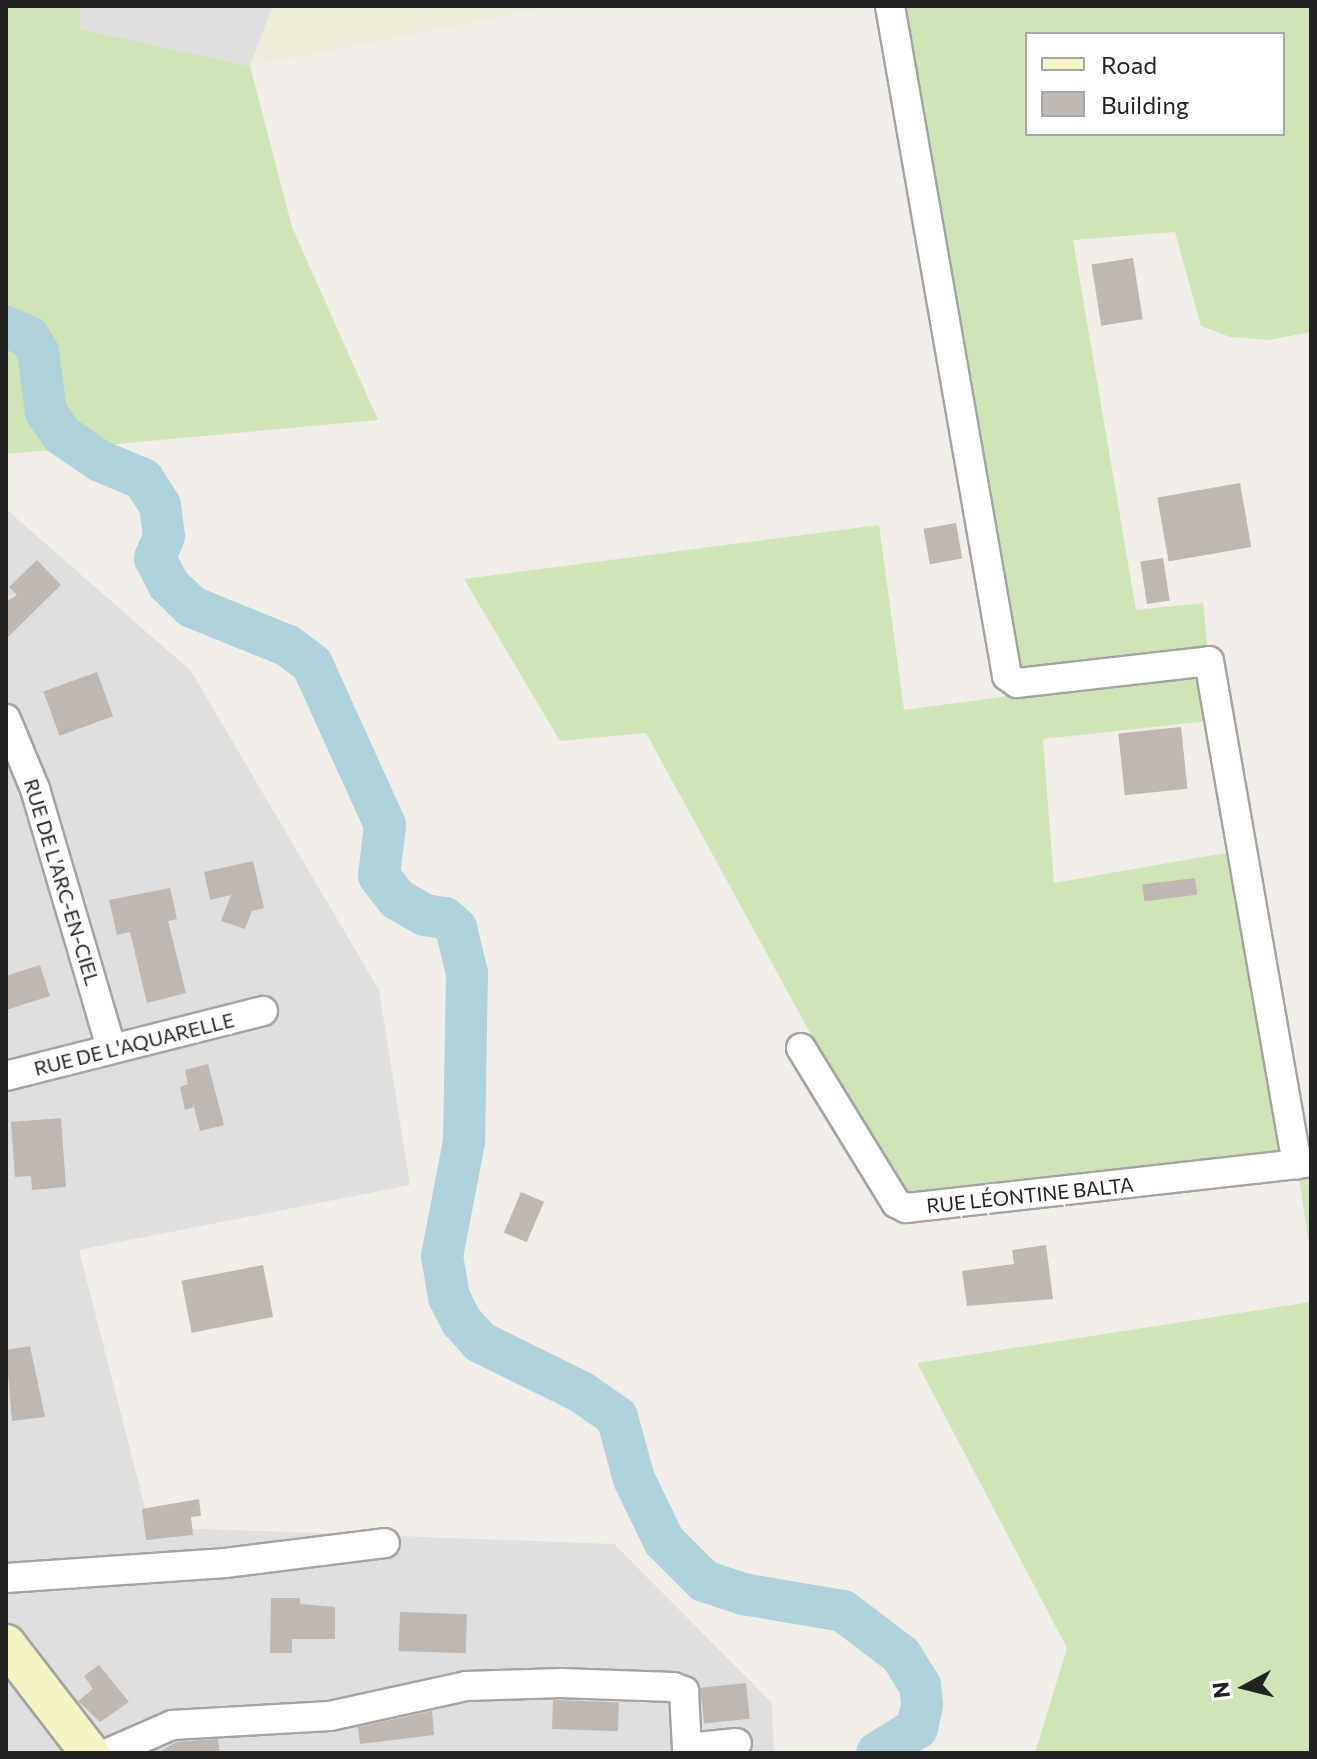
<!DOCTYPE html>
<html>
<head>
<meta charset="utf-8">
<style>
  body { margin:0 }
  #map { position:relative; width:1317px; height:1759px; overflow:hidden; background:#f1eee9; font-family:Commissioner,sans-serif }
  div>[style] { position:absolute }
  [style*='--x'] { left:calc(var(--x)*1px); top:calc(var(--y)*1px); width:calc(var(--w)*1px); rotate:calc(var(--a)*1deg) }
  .residential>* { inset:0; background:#e0dfdf }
  .farmland>* { inset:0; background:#ededd7 }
  .grass>* { inset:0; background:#d0e5b5 }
  .river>* { height:42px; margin:-21px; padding:0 21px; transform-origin:21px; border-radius:21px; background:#aed3da }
  .building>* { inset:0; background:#beb7b2; transform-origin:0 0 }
  .roads { filter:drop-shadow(2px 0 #a3a3a3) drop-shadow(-2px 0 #a3a3a3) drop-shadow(0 2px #a3a3a3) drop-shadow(0 -2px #a3a3a3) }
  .street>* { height:28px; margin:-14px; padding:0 14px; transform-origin:14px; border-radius:14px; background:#fff }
  .secondary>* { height:38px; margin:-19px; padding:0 19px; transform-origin:19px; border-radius:19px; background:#f4f4c4 }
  span { translate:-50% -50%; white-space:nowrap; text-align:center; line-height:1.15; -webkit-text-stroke:6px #fff; paint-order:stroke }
  .street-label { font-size:20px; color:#222 }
  .frame { position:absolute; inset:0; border:8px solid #222; pointer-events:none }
  .legend { position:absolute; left:1025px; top:32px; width:260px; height:104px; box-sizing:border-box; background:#fff; border:2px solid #a7a7a7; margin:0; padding:10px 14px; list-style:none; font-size:24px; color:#222 }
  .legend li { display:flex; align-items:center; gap:16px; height:40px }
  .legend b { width:40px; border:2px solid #a7a7a7 }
  .north { position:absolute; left:1205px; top:1647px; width:80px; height:80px; -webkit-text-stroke:6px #fff; paint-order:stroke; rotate:263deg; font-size:22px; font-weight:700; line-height:32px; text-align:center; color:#222 }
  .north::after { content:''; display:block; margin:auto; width:28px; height:36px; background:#222; clip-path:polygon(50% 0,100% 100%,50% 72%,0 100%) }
</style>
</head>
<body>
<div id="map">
  <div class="residential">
    <div style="clip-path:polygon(80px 6px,273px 6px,250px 66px,79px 29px)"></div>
    <div style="clip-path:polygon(6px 509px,191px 671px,379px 990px,410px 1185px,79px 1250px,150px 1527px,614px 1544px,772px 1703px,774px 1753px,6px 1753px)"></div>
  </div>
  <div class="farmland">
    <div style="clip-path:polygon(273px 6px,557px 6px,250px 66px)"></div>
  </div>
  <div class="grass">
    <div style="clip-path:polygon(6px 6px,80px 6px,80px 29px,250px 66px,292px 227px,378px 420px,6px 454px)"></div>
    <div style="clip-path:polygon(evenodd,890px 6px,1311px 6px,1311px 332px,1269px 340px,1230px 337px,1201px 326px,1175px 232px,1073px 240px,1136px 610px,1203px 603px,1209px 661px,1017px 683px,890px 6px,1027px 34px,1283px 34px,1283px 134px,1027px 134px,1027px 34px)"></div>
    <div style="clip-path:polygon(879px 525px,904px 710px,1211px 669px,1219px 720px,1043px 739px,1054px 883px,1242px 850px,1311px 1162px,1311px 1259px,1297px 1164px,911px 1200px,895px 1188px,646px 733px,560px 741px,464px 579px)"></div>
    <div style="clip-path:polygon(1311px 1302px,1311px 1753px,1035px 1753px,1067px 1648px,917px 1363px)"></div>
  </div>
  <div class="river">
    <div style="--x:6;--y:327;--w:25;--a:23"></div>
    <div style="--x:29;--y:337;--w:17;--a:59"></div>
    <div style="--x:38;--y:352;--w:61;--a:82.4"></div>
    <div style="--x:46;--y:412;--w:28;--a:55"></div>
    <div style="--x:62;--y:435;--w:46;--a:34.4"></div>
    <div style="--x:100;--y:461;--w:47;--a:22.7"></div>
    <div style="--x:143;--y:479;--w:31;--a:57"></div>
    <div style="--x:160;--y:505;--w:31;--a:83"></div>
    <div style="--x:164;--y:536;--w:24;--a:112"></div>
    <div style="--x:155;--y:558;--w:29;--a:63"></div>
    <div style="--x:168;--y:584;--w:33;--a:44"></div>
    <div style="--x:192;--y:607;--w:104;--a:22.1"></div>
    <div style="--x:288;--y:646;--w:30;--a:37"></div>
    <div style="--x:312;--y:664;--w:177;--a:65.6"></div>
    <div style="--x:385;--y:825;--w:51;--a:96.7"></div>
    <div style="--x:379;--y:876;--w:29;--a:52"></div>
    <div style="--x:397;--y:899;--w:32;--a:30"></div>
    <div style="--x:425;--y:915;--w:20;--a:9"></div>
    <div style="--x:445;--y:918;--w:15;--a:42"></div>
    <div style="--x:456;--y:928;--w:46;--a:76.3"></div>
    <div style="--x:467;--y:973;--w:169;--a:91"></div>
    <div style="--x:464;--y:1142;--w:116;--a:100.9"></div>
    <div style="--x:442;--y:1256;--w:42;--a:80.3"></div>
    <div style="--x:449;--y:1297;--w:28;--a:63"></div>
    <div style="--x:462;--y:1322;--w:27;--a:48"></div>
    <div style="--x:480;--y:1342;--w:113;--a:26.3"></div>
    <div style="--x:581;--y:1392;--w:44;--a:34.8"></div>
    <div style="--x:617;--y:1417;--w:64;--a:74.7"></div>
    <div style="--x:634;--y:1479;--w:69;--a:64.2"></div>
    <div style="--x:664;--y:1541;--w:57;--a:45"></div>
    <div style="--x:704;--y:1581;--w:41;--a:18.4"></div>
    <div style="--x:743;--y:1594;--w:101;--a:9.6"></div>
    <div style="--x:843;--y:1611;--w:73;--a:37.2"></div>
    <div style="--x:901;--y:1655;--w:36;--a:58"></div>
    <div style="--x:920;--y:1685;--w:20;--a:84"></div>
    <div style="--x:922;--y:1705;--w:24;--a:102"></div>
    <div style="--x:917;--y:1728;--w:47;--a:148"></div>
  </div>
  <div class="building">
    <div style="left:1133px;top:258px;width:62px;height:42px;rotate:81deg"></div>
    <div style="left:1240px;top:483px;width:65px;height:84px;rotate:80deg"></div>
    <div style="left:956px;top:523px;width:36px;height:33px;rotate:80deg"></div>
    <div style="left:1163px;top:558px;width:43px;height:23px;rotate:81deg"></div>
    <div style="clip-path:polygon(37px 560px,61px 585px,6px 639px,6px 602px,17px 595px,9px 587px)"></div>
    <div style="left:97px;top:672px;width:47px;height:57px;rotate:70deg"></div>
    <div style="left:1181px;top:727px;width:62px;height:63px;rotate:84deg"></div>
    <div style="clip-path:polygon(253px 861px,264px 908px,252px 911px,245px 929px,221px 921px,231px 895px,210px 900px,204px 872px)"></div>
    <div style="left:1195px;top:878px;width:17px;height:53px;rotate:83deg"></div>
    <div style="clip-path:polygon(170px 888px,177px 919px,168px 921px,186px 993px,147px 1003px,130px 932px,117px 935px,109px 900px)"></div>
    <div style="clip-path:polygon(40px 965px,50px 996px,6px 1010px,6px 976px)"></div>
    <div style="clip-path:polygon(208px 1064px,224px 1125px,200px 1131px,194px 1107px,185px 1110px,180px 1087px,188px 1084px,185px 1070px)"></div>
    <div style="clip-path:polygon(61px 1118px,66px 1187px,32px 1190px,31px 1176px,15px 1177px,11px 1122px)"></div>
    <div style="left:521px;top:1192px;width:25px;height:44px;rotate:23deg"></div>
    <div style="clip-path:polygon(1046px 1245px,1053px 1299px,967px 1306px,962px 1271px,1014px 1264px,1012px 1250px)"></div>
    <div style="left:263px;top:1265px;width:53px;height:83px;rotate:79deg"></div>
    <div style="clip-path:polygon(30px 1346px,45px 1417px,12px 1421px,6px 1350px)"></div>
    <div style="clip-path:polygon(199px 1499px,201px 1516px,191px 1517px,193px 1535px,146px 1540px,142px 1509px)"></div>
    <div style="clip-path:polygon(271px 1598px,300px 1598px,300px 1604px,335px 1607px,335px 1639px,292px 1639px,292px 1653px,270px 1653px)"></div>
    <div style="left:400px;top:1612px;width:67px;height:39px;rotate:2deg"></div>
    <div style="clip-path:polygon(99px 1665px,129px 1702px,100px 1722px,78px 1701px,93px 1689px,84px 1676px)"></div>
    <div style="left:746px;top:1683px;width:36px;height:46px;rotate:84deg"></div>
    <div style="left:553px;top:1700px;width:66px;height:29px;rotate:2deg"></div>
    <div style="clip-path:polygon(432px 1711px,434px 1735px,360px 1744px,358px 1727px)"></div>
    <div style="clip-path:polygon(218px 1739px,220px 1753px,158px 1753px,176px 1742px)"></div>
  </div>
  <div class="roads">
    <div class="street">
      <div style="--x:890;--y:6;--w:680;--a:80.09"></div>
      <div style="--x:1007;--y:676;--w:12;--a:35"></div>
      <div style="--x:1017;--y:683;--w:193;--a:-6.5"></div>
      <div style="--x:1209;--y:661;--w:511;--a:80.08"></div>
      <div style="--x:1297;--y:1164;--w:14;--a:-8"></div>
      <div style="--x:6;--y:719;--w:76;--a:67.5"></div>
      <div style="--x:35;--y:789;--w:270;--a:73.6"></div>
      <div style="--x:801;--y:1048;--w:182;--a:58.5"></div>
      <div style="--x:896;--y:1203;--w:11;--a:27"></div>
      <div style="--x:906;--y:1208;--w:393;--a:-6.4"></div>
      <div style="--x:6;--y:1076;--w:265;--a:-14.2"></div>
      <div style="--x:6;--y:1578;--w:220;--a:-3.9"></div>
      <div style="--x:225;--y:1563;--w:161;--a:-7.1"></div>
      <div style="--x:108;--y:1753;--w:70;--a:-23.6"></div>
      <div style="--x:172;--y:1725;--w:158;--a:-3.3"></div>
      <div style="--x:330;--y:1716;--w:139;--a:-12.4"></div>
      <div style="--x:466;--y:1686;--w:95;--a:-1.8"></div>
      <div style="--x:561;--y:1683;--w:112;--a:2"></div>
      <div style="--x:673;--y:1687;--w:12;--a:20"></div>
      <div style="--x:684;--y:1691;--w:57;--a:87"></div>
      <div style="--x:687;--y:1748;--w:50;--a:-5.7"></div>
    </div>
    <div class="secondary">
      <div style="--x:6;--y:1644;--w:138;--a:52.4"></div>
    </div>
  </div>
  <div class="street-label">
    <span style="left:62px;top:882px;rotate:73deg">RUE DE L'ARC-EN-CIEL</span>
    <span style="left:134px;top:1044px;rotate:-14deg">RUE DE L'AQUARELLE</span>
    <span style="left:1030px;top:1195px;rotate:-6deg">RUE LÉONTINE BALTA</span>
  </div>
  <div class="frame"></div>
  <ul class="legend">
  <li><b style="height:10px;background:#f4f4c4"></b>Road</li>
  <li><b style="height:22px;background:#beb7b2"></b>Building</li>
  </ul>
  <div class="north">N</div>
</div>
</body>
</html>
